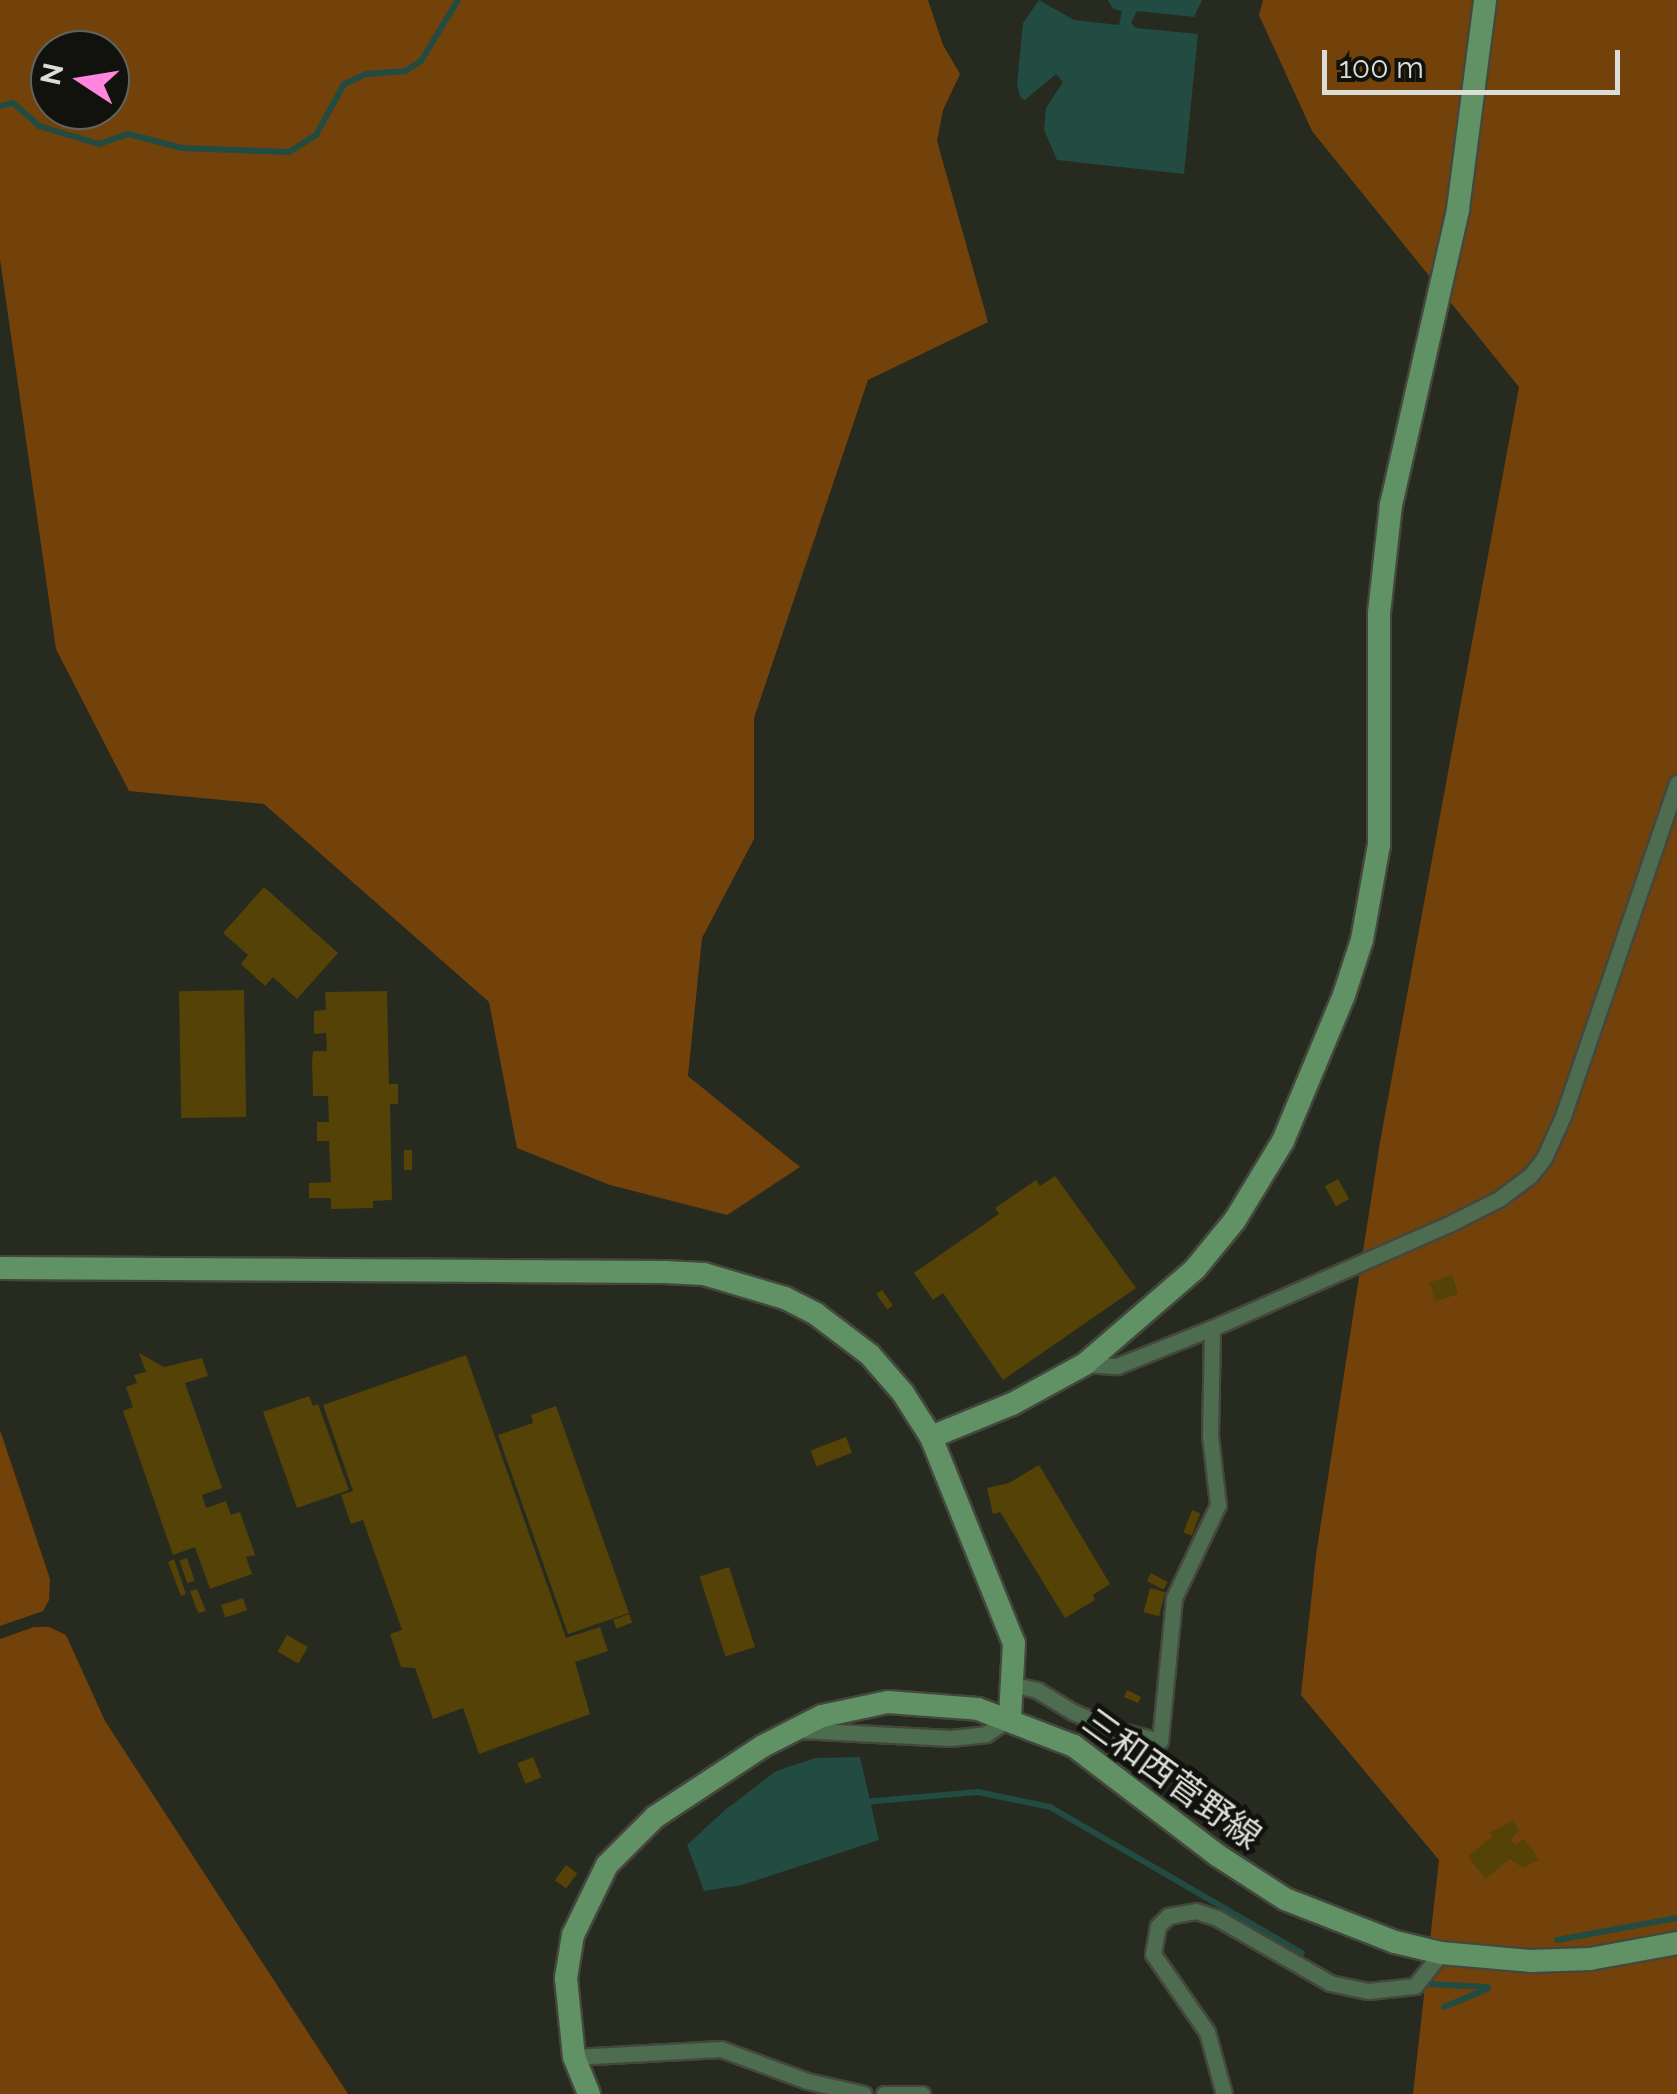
<!DOCTYPE html>
<html>
<head>
<meta charset="utf-8">
<style>
  body { margin:0 }
  #map { position:relative; width:1677px; height:2094px; overflow:hidden; background:#272a1f; font-family:Raleway,"Noto Sans JP",sans-serif }
  div>[style] { position:absolute }
  [style*='--x'] { left:calc(var(--x)*1px); top:calc(var(--y)*1px); width:calc(var(--w)*1px); rotate:calc(var(--a)*1deg) }
  .green>* { inset:0; background:#73420b }
  .water>* { inset:0; background:#224b41 }
  .stream>* { height:6px; margin:-3px; padding:0 3px; transform-origin:3px; border-radius:3px; background:#224b41 }
  .building>* { inset:0; background:#544206; transform-origin:0 0 }
  .roads { filter:drop-shadow(2px 0 #44473c) drop-shadow(-2px 0 #44473c) drop-shadow(0 2px #44473c) drop-shadow(0 -2px #44473c) }
  .street>* { height:15px; margin:-7.5px; padding:0 7.5px; transform-origin:7.5px; border-radius:7.5px; background:#4d6c50 }
  .secondary>* { height:22px; margin:-11px; padding:0 11px; transform-origin:11px; border-radius:11px; background:#609265 }
  span { translate:-50% -50%; white-space:nowrap; text-align:center; line-height:1.15; -webkit-text-stroke:9px #11120d; paint-order:stroke }
  .street-label { font-size:35px; color:#dbddd6 }
  .north { position:absolute; left:30px; top:30px; width:100px; height:100px; box-sizing:border-box; background:#11120d; border:2px solid #62635d; border-radius:50%; rotate:282deg; font-size:28px; font-weight:700; line-height:40px; text-align:center; color:#dbddd6 }
  .north::after { content:''; display:block; margin:auto; width:35px; height:45px; background:#ff85df; clip-path:polygon(50% 0,100% 100%,50% 72%,0 100%) }
  .scale { position:absolute; left:1322px; top:50px; width:298px; height:45px; box-sizing:border-box; border:5px solid #dbddd6; border-top:0; padding-left:12px; font-size:30px; line-height:35px; white-space:nowrap; color:#dbddd6; -webkit-text-stroke:8px #11120d; paint-order:stroke }
</style>
</head>
<body>
<div id="map">
  <div class="green">
    <div style="clip-path:polygon(evenodd,0 0,928px 0,943px 45px,960px 74px,943px 110px,937px 141px,988px 322px,868px 380px,754px 718px,754px 839px,702px 938px,688px 1076px,800px 1167px,727px 1215px,610px 1185px,517px 1148px,489px 1002px,264px 804px,129px 791px,56px 649px,0 259px,0 0,50px 50px,110px 50px,110px 110px,50px 110px,50px 50px)"></div>
    <div style="clip-path:polygon(1263px 0,1677px 0,1677px 2094px,1413px 2094px,1439px 1860px,1301px 1695px,1316px 1555px,1380px 1142px,1519px 387px,1312px 131px,1259px 15px)"></div>
    <div style="clip-path:polygon(0 1430px,50px 1579px,49px 1600px,43px 1611px,0 1626px)"></div>
    <div style="clip-path:polygon(34px 1627px,49px 1627px,66px 1635px,105px 1721px,348px 2094px,0 2094px,0 1639px)"></div>
  </div>
  <div class="water">
    <div style="clip-path:polygon(1039px 0,1074px 20px,1119px 25px,1122px 11px,1113px 9px,1108px 0,1202px 0,1194px 17px,1137px 11px,1131px 23px,1136px 28px,1198px 34px,1184px 174px,1057px 160px,1044px 130px,1046px 108px,1063px 82px,1056px 74px,1025px 100px,1020px 97px,1017px 84px,1023px 23px)"></div>
    <div style="clip-path:polygon(860px 1757px,879px 1840px,742px 1885px,704px 1891px,687px 1845px,725px 1810px,776px 1771px,815px 1758px)"></div>
  </div>
  <div class="stream">
    <div style="--x:0;--y:106;--w:13;--a:-13"></div>
    <div style="--x:13;--y:103;--w:35;--a:41"></div>
    <div style="--x:39;--y:126;--w:63;--a:16.7"></div>
    <div style="--x:99;--y:144;--w:31;--a:-19"></div>
    <div style="--x:128;--y:134;--w:56;--a:14.5"></div>
    <div style="--x:182;--y:148;--w:107;--a:2.1"></div>
    <div style="--x:289;--y:152;--w:32;--a:-32"></div>
    <div style="--x:316;--y:135;--w:58;--a:-61.2"></div>
    <div style="--x:344;--y:84;--w:24;--a:-24"></div>
    <div style="--x:366;--y:74;--w:39;--a:-4"></div>
    <div style="--x:405;--y:71;--w:19;--a:-32"></div>
    <div style="--x:421;--y:61;--w:71;--a:-58.8"></div>
    <div style="--x:864;--y:1802;--w:114;--a:-5"></div>
    <div style="--x:978;--y:1792;--w:74;--a:11.8"></div>
    <div style="--x:1050;--y:1807;--w:291;--a:30.1"></div>
    <div style="--x:1557;--y:1940;--w:122;--a:-10.4"></div>
    <div style="--x:1429;--y:1984;--w:59;--a:2.9"></div>
    <div style="--x:1444;--y:2007;--w:47;--a:-22.7"></div>
  </div>
  <div class="building">
    <div style="clip-path:polygon(264px 887px,338px 953px,297px 999px,273px 977px,265px 986px,241px 964px,248px 955px,223px 933px)"></div>
    <div style="left:244px;top:990px;width:127px;height:65px;rotate:89deg"></div>
    <div style="clip-path:polygon(387px 991px,389px 1084px,398px 1084px,398px 1104px,390px 1104px,392px 1200px,373px 1201px,373px 1208px,331px 1209px,331px 1198px,309px 1198px,309px 1183px,331px 1182px,329px 1141px,317px 1141px,317px 1122px,329px 1122px,328px 1096px,313px 1096px,312px 1064px,313px 1051px,327px 1051px,326px 1033px,314px 1034px,314px 1011px,326px 1010px,325px 992px)"></div>
    <div style="left:404px;top:1150px;width:8px;height:20px"></div>
    <div style="clip-path:polygon(1055px 1176px,1136px 1288px,1003px 1380px,943px 1293px,933px 1300px,914px 1273px,999px 1214px,995px 1208px,1036px 1180px,1040px 1186px)"></div>
    <div style="left:1338px;top:1179px;width:23px;height:15px;rotate:61deg"></div>
    <div style="left:1452px;top:1275px;width:20px;height:24px;rotate:72deg"></div>
    <div style="left:882px;top:1290px;width:19px;height:7px;rotate:55deg"></div>
    <div style="clip-path:polygon(139px 1353px,164px 1367px,202px 1358px,208px 1376px,185px 1383px,222px 1488px,202px 1495px,206px 1508px,226px 1501px,231px 1515px,240px 1512px,255px 1555px,246px 1557px,252px 1574px,210px 1589px,195px 1547px,173px 1555px,123px 1411px,133px 1407px,126px 1387px,137px 1383px,134px 1375px,146px 1372px)"></div>
    <div style="clip-path:polygon(466px 1355px,566px 1638px,600px 1627px,608px 1651px,575px 1662px,590px 1714px,479px 1754px,463px 1708px,433px 1719px,415px 1668px,401px 1667px,390px 1634px,402px 1630px,363px 1520px,351px 1524px,341px 1495px,353px 1491px,323px 1405px)"></div>
    <div style="clip-path:polygon(309px 1396px,313px 1406px,318px 1404px,349px 1490px,297px 1508px,263px 1412px)"></div>
    <div style="clip-path:polygon(556px 1406px,629px 1613px,568px 1634px,498px 1435px,533px 1423px,531px 1415px)"></div>
    <div style="left:846px;top:1437px;width:17px;height:38px;rotate:69deg"></div>
    <div style="clip-path:polygon(1039px 1465px,1110px 1584px,1093px 1595px,1095px 1600px,1065px 1618px,1000px 1512px,993px 1514px,987px 1488px,1009px 1483px)"></div>
    <div style="left:1192px;top:1510px;width:9px;height:24px;rotate:21deg"></div>
    <div style="left:187px;top:1558px;width:24px;height:8px;rotate:71deg"></div>
    <div style="clip-path:polygon(174px 1559px,186px 1594px,181px 1596px,168px 1562px)"></div>
    <div style="left:729px;top:1567px;width:84px;height:31px;rotate:72deg"></div>
    <div style="left:1151px;top:1573px;width:19px;height:9px;rotate:28deg"></div>
    <div style="left:1150px;top:1588px;width:16px;height:25px;rotate:15deg"></div>
    <div style="clip-path:polygon(197px 1589px,206px 1611px,198px 1613px,190px 1591px)"></div>
    <div style="left:243px;top:1598px;width:13px;height:23px;rotate:72deg"></div>
    <div style="left:629px;top:1614px;width:9px;height:17px;rotate:69deg"></div>
    <div style="left:287px;top:1635px;width:24px;height:19px;rotate:30deg"></div>
    <div style="clip-path:polygon(1127px 1690px,1141px 1697px,1138px 1703px,1124px 1697px)"></div>
    <div style="left:533px;top:1757px;width:22px;height:17px;rotate:68deg"></div>
    <div style="clip-path:polygon(1513px 1820px,1519px 1830px,1511px 1839px,1515px 1845px,1524px 1839px,1539px 1860px,1523px 1868px,1510px 1859px,1485px 1879px,1468px 1856px,1493px 1836px,1490px 1833px)"></div>
    <div style="left:566px;top:1865px;width:14px;height:19px;rotate:36deg"></div>
  </div>
  <div class="roads">
    <div class="street">
      <div style="--x:1085;--y:1364;--w:32;--a:4"></div>
      <div style="--x:1117;--y:1366;--w:102;--a:-21.8"></div>
      <div style="--x:1212;--y:1328;--w:263;--a:-23.7"></div>
      <div style="--x:1453;--y:1222;--w:51;--a:-26.6"></div>
      <div style="--x:1499;--y:1199;--w:39;--a:-37"></div>
      <div style="--x:1530;--y:1176;--w:23;--a:-52"></div>
      <div style="--x:1544;--y:1158;--w:46;--a:-65.7"></div>
      <div style="--x:1563;--y:1116;--w:352;--a:-71.1"></div>
      <div style="--x:1014;--y:1685;--w:24;--a:12"></div>
      <div style="--x:1037;--y:1690;--w:42;--a:31.4"></div>
      <div style="--x:1073;--y:1712;--w:47;--a:22.7"></div>
      <div style="--x:1116;--y:1730;--w:45;--a:14"></div>
      <div style="--x:1160;--y:1741;--w:144;--a:-84.4"></div>
      <div style="--x:1174;--y:1598;--w:103;--a:-64.7"></div>
      <div style="--x:1218;--y:1505;--w:69;--a:-96.6"></div>
      <div style="--x:1210;--y:1436;--w:108;--a:-88.9"></div>
      <div style="--x:799;--y:1730;--w:151;--a:3"></div>
      <div style="--x:950;--y:1738;--w:36;--a:-6"></div>
      <div style="--x:986;--y:1734;--w:29;--a:-34"></div>
      <div style="--x:574;--y:2057;--w:147;--a:-3.1"></div>
      <div style="--x:721;--y:2049;--w:92;--a:20.4"></div>
      <div style="--x:807;--y:2081;--w:58;--a:12.8"></div>
      <div style="--x:884;--y:2094;--w:38;--a:0"></div>
      <div style="--x:1224;--y:2094;--w:64;--a:-105.3"></div>
      <div style="--x:1207;--y:2032;--w:95;--a:-124.7"></div>
      <div style="--x:1153;--y:1954;--w:28;--a:-80"></div>
      <div style="--x:1158;--y:1926;--w:14;--a:-45"></div>
      <div style="--x:1168;--y:1916;--w:28;--a:-10"></div>
      <div style="--x:1196;--y:1911;--w:22;--a:18"></div>
      <div style="--x:1217;--y:1918;--w:130;--a:29.9"></div>
      <div style="--x:1330;--y:1983;--w:39;--a:12"></div>
      <div style="--x:1368;--y:1991;--w:47;--a:-6.1"></div>
      <div style="--x:1415;--y:1986;--w:42;--a:-51.8"></div>
    </div>
    <div class="secondary">
      <div style="--x:0;--y:1268;--w:665;--a:0.34"></div>
      <div style="--x:665;--y:1272;--w:39;--a:3"></div>
      <div style="--x:704;--y:1274;--w:84;--a:16.5"></div>
      <div style="--x:785;--y:1298;--w:35;--a:27"></div>
      <div style="--x:816;--y:1314;--w:68;--a:37.2"></div>
      <div style="--x:870;--y:1355;--w:50;--a:49"></div>
      <div style="--x:903;--y:1393;--w:52;--a:57.5"></div>
      <div style="--x:931;--y:1437;--w:222;--a:68.1"></div>
      <div style="--x:1014;--y:1643;--w:75;--a:93.1"></div>
      <div style="--x:931;--y:1437;--w:87;--a:-22.2"></div>
      <div style="--x:1012;--y:1404;--w:83;--a:-28.7"></div>
      <div style="--x:1085;--y:1364;--w:145;--a:-40.8"></div>
      <div style="--x:1195;--y:1269;--w:63;--a:-50.8"></div>
      <div style="--x:1235;--y:1220;--w:92;--a:-58.7"></div>
      <div style="--x:1283;--y:1141;--w:158;--a:-67.3"></div>
      <div style="--x:1344;--y:995;--w:58;--a:-71.9"></div>
      <div style="--x:1362;--y:940;--w:97;--a:-79.9"></div>
      <div style="--x:1379;--y:845;--w:232;--a:-90"></div>
      <div style="--x:1379;--y:613;--w:109;--a:-83.7"></div>
      <div style="--x:1391;--y:505;--w:303;--a:-77.2"></div>
      <div style="--x:1458;--y:209;--w:211;--a:-82.6"></div>
      <div style="--x:589;--y:2094;--w:40;--a:-112"></div>
      <div style="--x:574;--y:2057;--w:79;--a:-95.8"></div>
      <div style="--x:566;--y:1978;--w:44;--a:-80.8"></div>
      <div style="--x:573;--y:1935;--w:78;--a:-64.1"></div>
      <div style="--x:607;--y:1865;--w:68;--a:-45"></div>
      <div style="--x:655;--y:1817;--w:129;--a:-33.3"></div>
      <div style="--x:763;--y:1746;--w:66;--a:-27"></div>
      <div style="--x:822;--y:1716;--w:67;--a:-12"></div>
      <div style="--x:888;--y:1702;--w:90;--a:4.4"></div>
      <div style="--x:978;--y:1709;--w:103;--a:21.1"></div>
      <div style="--x:1074;--y:1746;--w:180;--a:37.3"></div>
      <div style="--x:1217;--y:1855;--w:81;--a:32.9"></div>
      <div style="--x:1285;--y:1899;--w:118;--a:21.4"></div>
      <div style="--x:1395;--y:1942;--w:47;--a:13.4"></div>
      <div style="--x:1441;--y:1953;--w:89;--a:5.1"></div>
      <div style="--x:1530;--y:1961;--w:60;--a:-1.9"></div>
      <div style="--x:1590;--y:1959;--w:88;--a:-10.4"></div>
    </div>
  </div>
  <div class="street-label">
    <span style="left:1172px;top:1779px;rotate:36deg">三和西菅野線</span>
  </div>
  <div class="north">N</div>
  <div class="scale">100 m</div>
</div>
</body>
</html>
